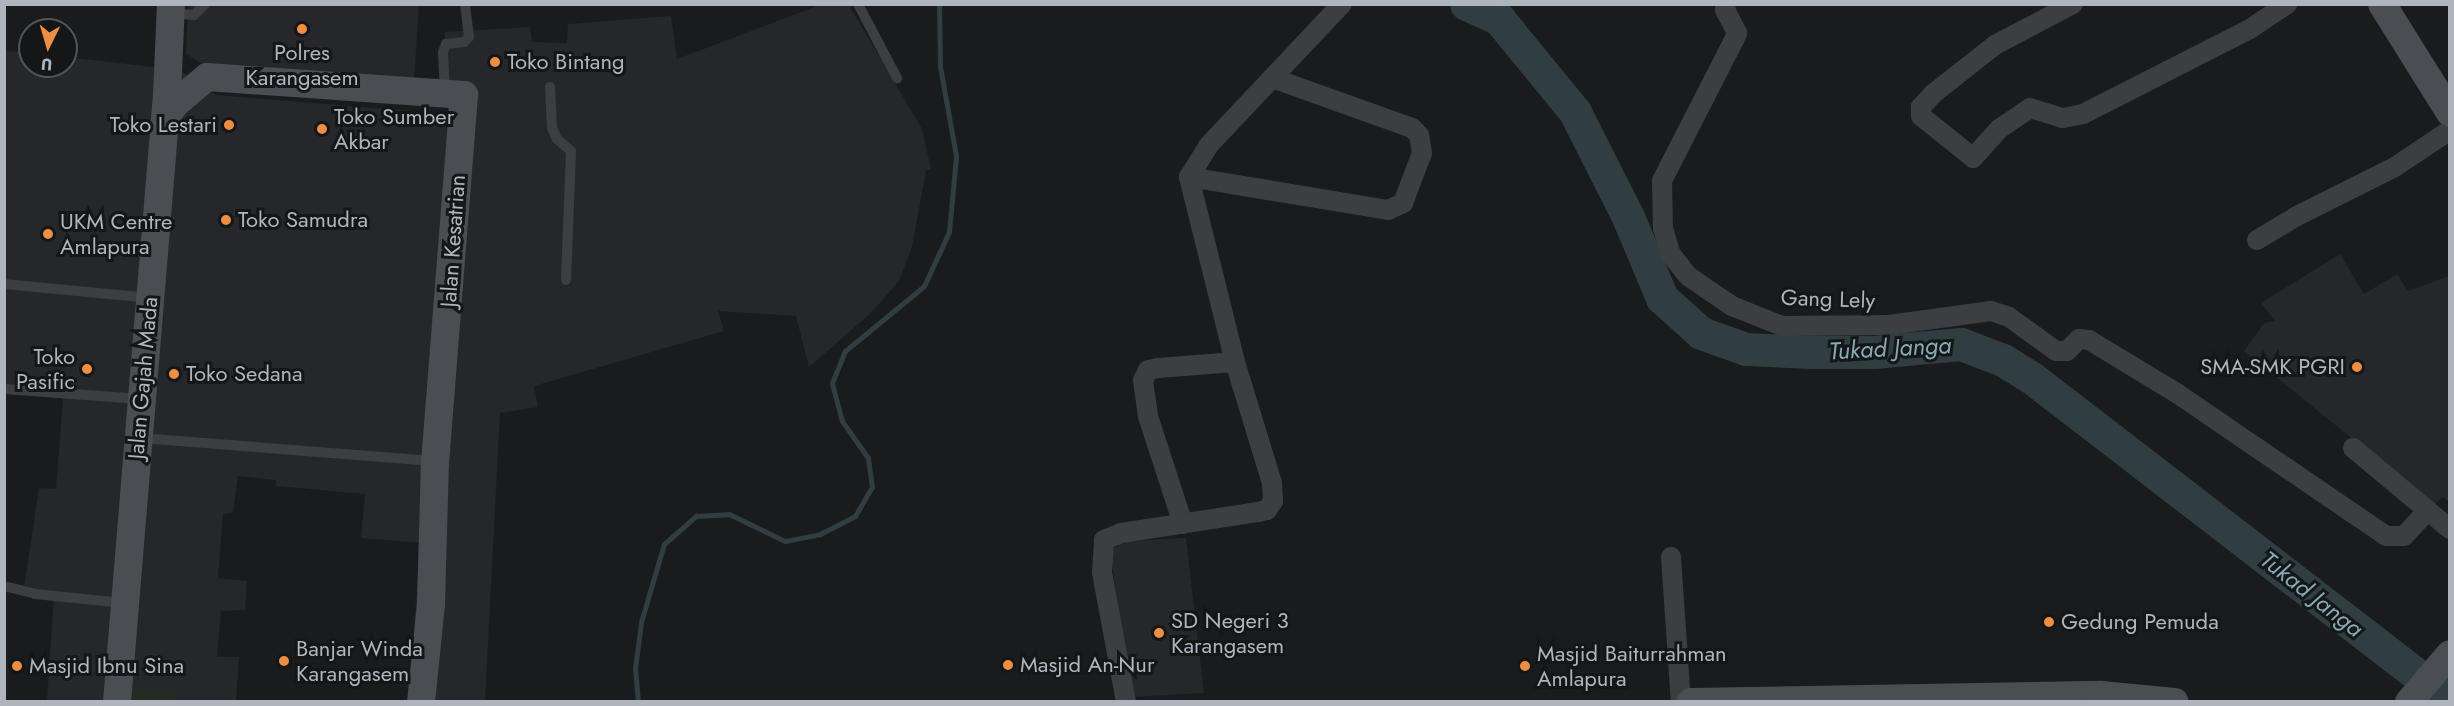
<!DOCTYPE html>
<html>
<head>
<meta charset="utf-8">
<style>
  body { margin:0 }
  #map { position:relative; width:2454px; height:706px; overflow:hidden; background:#1a1b1d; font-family:Jost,sans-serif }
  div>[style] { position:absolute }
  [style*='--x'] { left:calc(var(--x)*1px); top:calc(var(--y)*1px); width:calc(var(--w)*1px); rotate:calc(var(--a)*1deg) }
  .built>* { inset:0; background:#26272a }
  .green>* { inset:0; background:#232b22 }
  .stream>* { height:5px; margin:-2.5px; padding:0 2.5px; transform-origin:2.5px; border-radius:2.5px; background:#303d41 }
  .river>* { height:33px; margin:-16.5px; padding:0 16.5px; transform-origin:16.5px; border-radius:16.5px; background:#303d41 }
  .lane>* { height:10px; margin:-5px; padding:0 5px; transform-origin:5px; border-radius:5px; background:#3c3e42 }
  .street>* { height:20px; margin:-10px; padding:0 10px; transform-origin:10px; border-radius:10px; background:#3c3e42 }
  .secondary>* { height:28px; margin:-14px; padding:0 14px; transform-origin:14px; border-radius:14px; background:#4a4d52 }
  .dots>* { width:16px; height:16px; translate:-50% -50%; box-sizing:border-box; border:3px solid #151618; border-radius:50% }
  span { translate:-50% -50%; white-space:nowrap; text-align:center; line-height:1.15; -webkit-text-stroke:6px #151618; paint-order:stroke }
  .poi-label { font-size:22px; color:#aeb5bc }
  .left { translate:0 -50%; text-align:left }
  .right { translate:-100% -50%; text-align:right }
  .street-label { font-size:22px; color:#aeb5bc }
  .water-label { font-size:24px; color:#86aab5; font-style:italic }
  .frame { position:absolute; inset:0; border:6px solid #aeb5bc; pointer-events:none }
  .north { position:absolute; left:18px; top:18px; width:60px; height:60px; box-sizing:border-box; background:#151618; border:2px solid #52565a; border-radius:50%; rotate:185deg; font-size:16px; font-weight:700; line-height:24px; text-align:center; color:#aeb5bc }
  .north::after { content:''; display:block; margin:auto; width:21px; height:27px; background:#ed8e42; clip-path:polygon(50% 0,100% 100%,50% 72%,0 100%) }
</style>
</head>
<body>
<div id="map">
  <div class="built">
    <div style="clip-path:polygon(188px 5px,419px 5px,414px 80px,212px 69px,186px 54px)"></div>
    <div style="clip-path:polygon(820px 5px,849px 5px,922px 129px,931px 169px,926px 171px,912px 247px,899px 281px,871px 313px,809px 367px,796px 316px,718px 311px,724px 331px,534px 386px,538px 407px,500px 413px,485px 701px,409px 701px,420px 543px,361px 538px,365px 494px,276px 486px,276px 480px,238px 476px,233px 513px,223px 514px,218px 578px,247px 581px,245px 610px,221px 611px,217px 657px,239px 657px,236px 701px,47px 701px,54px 596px,24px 588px,39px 488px,56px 489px,63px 399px,5px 384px,5px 51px,30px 53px,30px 66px,66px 66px,66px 57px,179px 70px,216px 95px,448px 114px,445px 32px,530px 27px,532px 42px,567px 43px,568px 24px,671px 16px,677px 59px)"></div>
    <div style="clip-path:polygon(2340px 254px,2364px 294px,2397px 274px,2408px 291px,2449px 276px,2449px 502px,2443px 497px,2434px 505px,2244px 351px,2264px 323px,2275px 321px,2261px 303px)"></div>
    <div style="clip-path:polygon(1186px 538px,1204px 693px,1131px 697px,1110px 550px,1127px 541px)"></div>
  </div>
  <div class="green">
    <div style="clip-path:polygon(125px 687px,176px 690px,175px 701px,129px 701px)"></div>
  </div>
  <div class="stream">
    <div style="--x:638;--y:702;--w:33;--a:-95"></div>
    <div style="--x:635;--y:669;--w:47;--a:-82.7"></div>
    <div style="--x:641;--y:622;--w:81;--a:-73.6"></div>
    <div style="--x:664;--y:544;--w:43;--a:-41.2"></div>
    <div style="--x:696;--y:516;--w:33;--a:-3"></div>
    <div style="--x:729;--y:514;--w:62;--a:25.7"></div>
    <div style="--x:785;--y:541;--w:36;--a:-11"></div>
    <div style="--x:820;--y:534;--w:39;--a:-27"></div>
    <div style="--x:855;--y:516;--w:34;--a:-60"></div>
    <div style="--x:872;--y:487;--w:29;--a:-98"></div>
    <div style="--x:868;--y:458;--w:45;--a:-125.1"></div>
    <div style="--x:842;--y:421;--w:39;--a:-105"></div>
    <div style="--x:832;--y:383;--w:35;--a:-68"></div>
    <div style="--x:845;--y:351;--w:102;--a:-39.4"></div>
    <div style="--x:924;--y:286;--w:60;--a:-65.2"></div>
    <div style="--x:949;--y:232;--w:76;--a:-84.7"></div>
    <div style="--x:956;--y:156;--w:91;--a:-100.1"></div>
    <div style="--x:940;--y:66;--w:62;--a:-90.9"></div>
  </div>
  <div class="river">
    <div style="--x:1466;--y:4;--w:36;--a:24"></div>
    <div style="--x:1499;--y:19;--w:120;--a:50.7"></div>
    <div style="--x:1575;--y:112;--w:118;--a:63.2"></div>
    <div style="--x:1628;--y:217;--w:88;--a:67.2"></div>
    <div style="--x:1662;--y:298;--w:52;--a:41.9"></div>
    <div style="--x:1701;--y:333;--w:48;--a:19.6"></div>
    <div style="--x:1746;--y:349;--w:65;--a:2.6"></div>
    <div style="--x:1811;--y:352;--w:63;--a:0"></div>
    <div style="--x:1874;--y:352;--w:87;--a:-5.3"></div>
    <div style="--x:1961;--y:344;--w:45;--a:20.9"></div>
    <div style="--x:2003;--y:360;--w:34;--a:32"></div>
    <div style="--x:2032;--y:378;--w:528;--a:37.61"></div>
  </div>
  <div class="lane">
    <div style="--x:858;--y:4;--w:84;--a:62.2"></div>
    <div style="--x:171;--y:13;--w:23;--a:5"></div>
    <div style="--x:194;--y:15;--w:16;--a:-45"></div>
    <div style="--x:550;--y:87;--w:41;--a:87.2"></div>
    <div style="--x:552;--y:128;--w:12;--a:66"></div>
    <div style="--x:557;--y:139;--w:18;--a:41"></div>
    <div style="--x:571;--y:151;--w:129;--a:92.2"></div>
    <div style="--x:445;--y:93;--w:41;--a:-92.8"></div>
    <div style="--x:443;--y:52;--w:9;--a:-69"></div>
    <div style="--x:446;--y:44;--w:18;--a:-6"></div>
    <div style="--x:464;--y:42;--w:7;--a:-45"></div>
    <div style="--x:469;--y:37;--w:33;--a:-97"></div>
    <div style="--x:4;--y:284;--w:147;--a:5.5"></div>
    <div style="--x:4;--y:389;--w:137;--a:4.2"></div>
    <div style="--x:141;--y:438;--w:293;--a:4.5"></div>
    <div style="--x:4;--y:586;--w:32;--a:14"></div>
    <div style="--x:35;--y:594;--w:88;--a:5.8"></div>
  </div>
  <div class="street">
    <div style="--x:1726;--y:4;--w:6;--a:99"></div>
    <div style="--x:1725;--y:10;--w:26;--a:62"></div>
    <div style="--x:1737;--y:33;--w:8;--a:113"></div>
    <div style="--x:1734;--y:40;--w:158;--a:117.1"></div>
    <div style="--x:1662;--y:181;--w:47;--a:88.8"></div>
    <div style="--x:1663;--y:228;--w:26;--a:74"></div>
    <div style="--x:1670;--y:253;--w:29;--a:52"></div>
    <div style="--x:1688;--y:276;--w:53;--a:34.3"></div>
    <div style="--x:1732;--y:306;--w:54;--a:21.8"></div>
    <div style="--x:1782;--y:326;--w:107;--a:-0.5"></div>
    <div style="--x:1889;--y:325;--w:103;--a:-7.8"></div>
    <div style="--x:1991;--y:311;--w:19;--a:18"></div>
    <div style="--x:2009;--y:317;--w:58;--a:35.9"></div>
    <div style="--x:2056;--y:351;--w:11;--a:0"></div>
    <div style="--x:2067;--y:351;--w:17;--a:-45"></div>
    <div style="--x:2079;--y:339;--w:10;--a:6"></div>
    <div style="--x:2089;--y:340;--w:104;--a:31.2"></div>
    <div style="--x:2178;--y:394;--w:252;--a:34.3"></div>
    <div style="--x:2386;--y:536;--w:18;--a:0"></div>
    <div style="--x:2404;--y:536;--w:35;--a:-47"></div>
    <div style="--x:2073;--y:4;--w:88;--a:152.3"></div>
    <div style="--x:1995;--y:45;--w:79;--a:141.7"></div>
    <div style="--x:1933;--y:94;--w:18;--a:133"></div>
    <div style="--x:1921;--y:107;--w:9;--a:90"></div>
    <div style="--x:1921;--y:116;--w:67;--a:38.9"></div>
    <div style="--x:1973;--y:158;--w:39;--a:-48"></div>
    <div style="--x:1999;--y:129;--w:37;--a:-34"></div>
    <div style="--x:2030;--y:108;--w:34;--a:17"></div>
    <div style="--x:2063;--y:118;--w:20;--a:-11"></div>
    <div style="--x:2083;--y:114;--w:187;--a:-27"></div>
    <div style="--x:2250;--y:29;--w:45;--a:-34"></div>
    <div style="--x:1189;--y:177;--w:202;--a:9.4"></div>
    <div style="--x:1388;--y:210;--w:17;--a:-25"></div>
    <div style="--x:1403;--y:203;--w:53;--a:-69.2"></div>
    <div style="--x:1422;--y:153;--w:18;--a:-99"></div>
    <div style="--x:1419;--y:135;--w:10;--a:-135"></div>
    <div style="--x:1412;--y:128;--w:145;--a:-160.3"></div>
    <div style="--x:2257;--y:240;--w:47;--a:-31"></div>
    <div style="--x:2297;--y:216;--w:110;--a:-26.6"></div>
    <div style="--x:2395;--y:167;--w:66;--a:-33.9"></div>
    <div style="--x:2353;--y:448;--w:126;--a:39.9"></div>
    <div style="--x:1183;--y:524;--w:114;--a:-108"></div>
    <div style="--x:1148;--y:416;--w:36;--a:-98"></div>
    <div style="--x:1143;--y:380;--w:11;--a:-63"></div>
    <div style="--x:1148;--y:370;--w:10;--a:-11"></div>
    <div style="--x:1158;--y:368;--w:77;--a:-4.5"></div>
    <div style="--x:1671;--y:557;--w:145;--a:86.1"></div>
    <div style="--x:1126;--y:702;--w:132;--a:-100.5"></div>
    <div style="--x:1102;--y:572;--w:32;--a:-86"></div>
    <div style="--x:1104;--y:540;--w:18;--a:-22"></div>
    <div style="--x:1121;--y:533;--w:139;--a:-8.7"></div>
    <div style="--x:1258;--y:512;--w:9;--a:-13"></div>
    <div style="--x:1267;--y:510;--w:11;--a:-56"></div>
    <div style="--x:1273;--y:501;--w:18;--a:-93"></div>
    <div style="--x:1272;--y:483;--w:127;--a:-107"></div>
    <div style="--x:1235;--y:362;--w:191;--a:-104"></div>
    <div style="--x:1189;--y:177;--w:36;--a:-58"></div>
    <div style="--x:1208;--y:146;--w:195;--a:-46.7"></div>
  </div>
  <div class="secondary">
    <div style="--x:2382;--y:4;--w:128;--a:58"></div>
    <div style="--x:165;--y:118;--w:17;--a:-54"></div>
    <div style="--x:175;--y:104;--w:42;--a:-40.2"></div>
    <div style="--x:207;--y:77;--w:258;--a:4"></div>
    <div style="--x:464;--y:95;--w:367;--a:94.5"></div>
    <div style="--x:435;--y:461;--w:143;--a:91.6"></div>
    <div style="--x:431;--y:604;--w:99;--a:95.8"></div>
    <div style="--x:117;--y:702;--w:609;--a:-85.29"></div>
    <div style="--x:167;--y:95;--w:91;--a:-87.5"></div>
    <div style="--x:1691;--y:702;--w:410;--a:-1"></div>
    <div style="--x:2101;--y:695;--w:74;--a:5.4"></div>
    <div style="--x:2409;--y:702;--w:63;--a:-49.5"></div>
  </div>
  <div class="dots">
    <div style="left:302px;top:29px;background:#ed8e42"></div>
    <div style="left:495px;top:62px;background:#ed8e42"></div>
    <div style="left:229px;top:125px;background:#ed8e42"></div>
    <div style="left:322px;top:129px;background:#ed8e42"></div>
    <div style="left:226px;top:220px;background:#ed8e42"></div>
    <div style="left:48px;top:234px;background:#ed8e42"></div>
    <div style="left:2357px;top:367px;background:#ed8e42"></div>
    <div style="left:87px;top:369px;background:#ed8e42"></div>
    <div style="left:174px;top:374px;background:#ed8e42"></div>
    <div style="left:2049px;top:622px;background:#ed8e42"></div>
    <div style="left:1159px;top:633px;background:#ed8e42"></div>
    <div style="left:284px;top:661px;background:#ed8e42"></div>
    <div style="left:1008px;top:665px;background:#ed8e42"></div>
    <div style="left:17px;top:666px;background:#ed8e42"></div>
    <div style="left:1525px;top:666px;background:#ed8e42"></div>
  </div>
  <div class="poi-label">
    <span style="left:302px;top:65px">Polres<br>Karangasem</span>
    <span class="left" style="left:507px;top:62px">Toko Bintang</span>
    <span class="left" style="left:334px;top:129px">Toko Sumber<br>Akbar</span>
    <span class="right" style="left:217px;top:125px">Toko Lestari</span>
    <span class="left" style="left:238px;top:220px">Toko Samudra</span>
    <span class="left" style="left:60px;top:234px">UKM Centre<br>Amlapura</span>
    <span class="right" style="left:75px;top:369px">Toko<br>Pasific</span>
    <span class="right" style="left:2345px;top:367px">SMA-SMK PGRI</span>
    <span class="left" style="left:186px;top:374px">Toko Sedana</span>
    <span class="left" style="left:1171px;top:633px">SD Negeri 3<br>Karangasem</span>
    <span class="left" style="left:2061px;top:622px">Gedung Pemuda</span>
    <span class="left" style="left:296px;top:661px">Banjar Winda<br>Karangasem</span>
    <span class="left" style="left:1537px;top:666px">Masjid Baiturrahman<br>Amlapura</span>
    <span class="left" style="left:1020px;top:665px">Masjid An-Nur</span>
    <span class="left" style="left:29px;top:666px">Masjid Ibnu Sina</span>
  </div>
  <div class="street-label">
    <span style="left:453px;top:241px;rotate:-86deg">Jalan Kesatrian</span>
    <span style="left:1828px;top:299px;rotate:2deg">Gang Lely</span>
    <span style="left:143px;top:378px;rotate:-85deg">Jalan Gajah Mada</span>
  </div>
  <div class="water-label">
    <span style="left:1890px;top:348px;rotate:-3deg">Tukad Janga</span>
    <span style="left:2312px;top:594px;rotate:38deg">Tukad Janga</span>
  </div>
  <div class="frame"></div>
  <div class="north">U</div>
</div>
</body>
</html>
